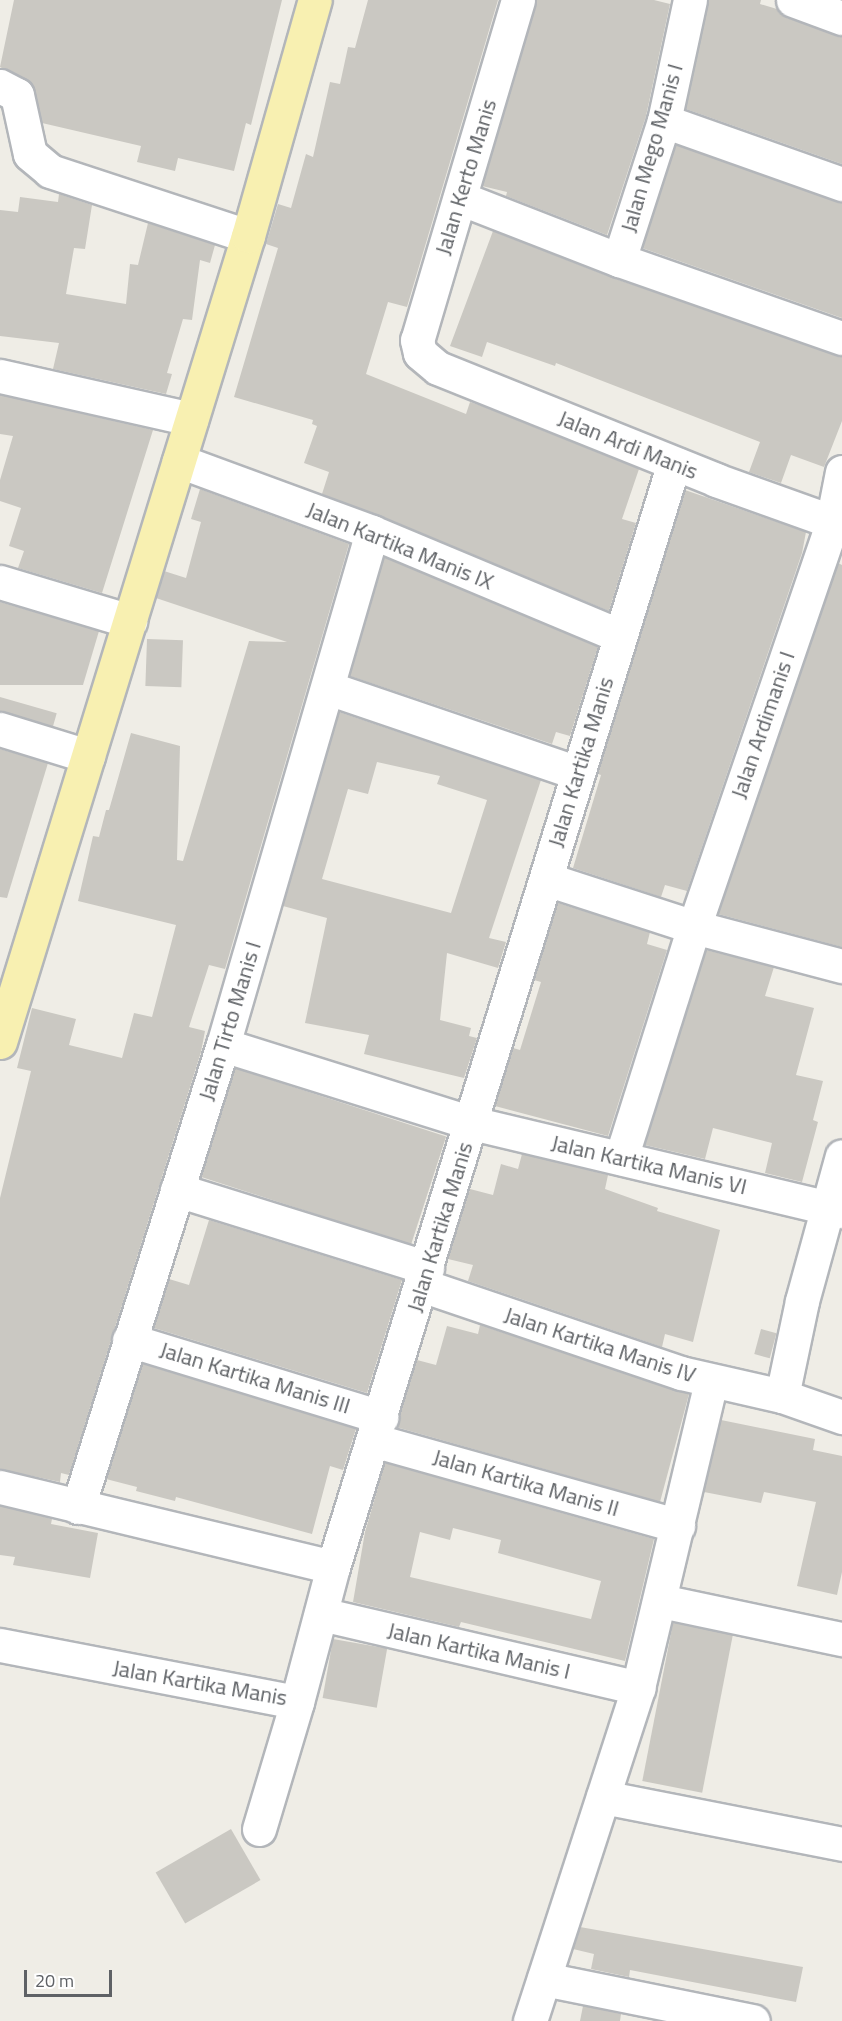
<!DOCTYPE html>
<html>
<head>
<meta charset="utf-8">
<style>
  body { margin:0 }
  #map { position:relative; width:842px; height:2021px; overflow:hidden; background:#efede6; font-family:"Titillium Web",sans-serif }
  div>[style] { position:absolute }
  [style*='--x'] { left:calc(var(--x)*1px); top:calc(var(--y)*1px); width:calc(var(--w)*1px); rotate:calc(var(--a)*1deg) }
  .building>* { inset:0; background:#cac8c2; transform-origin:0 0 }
  .roads { filter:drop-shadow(2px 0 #b3b6ba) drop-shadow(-2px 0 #b3b6ba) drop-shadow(0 2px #b3b6ba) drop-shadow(0 -2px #b3b6ba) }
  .minor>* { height:33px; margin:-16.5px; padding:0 16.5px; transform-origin:16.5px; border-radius:16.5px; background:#fff }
  .major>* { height:33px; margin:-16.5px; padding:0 16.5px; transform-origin:16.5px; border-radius:16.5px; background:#f8f0b1 }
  span { translate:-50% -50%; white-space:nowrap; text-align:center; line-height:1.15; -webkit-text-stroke:4.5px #fff; paint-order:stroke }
  .street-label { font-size:22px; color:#5e6165 }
  .scale { position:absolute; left:24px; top:1970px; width:88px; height:27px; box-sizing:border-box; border:3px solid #5e6165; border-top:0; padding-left:8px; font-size:18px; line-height:21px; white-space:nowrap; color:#5e6165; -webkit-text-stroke:4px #fff; paint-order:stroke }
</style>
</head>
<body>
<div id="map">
  <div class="building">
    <div style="clip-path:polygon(14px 0,282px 0,251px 125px,246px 123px,234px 171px,178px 158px,175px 171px,137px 162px,141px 146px,42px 123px,32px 84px,0 67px)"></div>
    <div style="clip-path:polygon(368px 0,498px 0,407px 307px,388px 302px,366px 374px,466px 414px,470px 402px,482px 406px,639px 469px,622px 519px,636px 523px,609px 611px,322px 494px,329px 472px,304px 463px,317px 426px,312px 424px,313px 420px,234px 397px,278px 248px,266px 244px,278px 204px,291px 208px,306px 154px,313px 157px,330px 82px,340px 84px,348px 47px,355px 48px)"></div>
    <div style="clip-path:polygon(536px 0,654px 0,670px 4px,646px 116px,607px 235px,506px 196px,507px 192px,482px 186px)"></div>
    <div style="clip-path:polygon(709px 0,761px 0,760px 4px,777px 9px,787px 18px,842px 36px,842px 164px,686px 109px)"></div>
    <div style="clip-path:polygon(676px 145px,842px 202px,842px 318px,642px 248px)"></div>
    <div style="clip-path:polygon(59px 194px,92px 205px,85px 249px,74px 248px,66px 294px,126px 304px,130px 264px,138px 265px,148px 223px,215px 245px,210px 263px,200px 260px,192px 320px,183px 319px,167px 373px,172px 374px,166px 394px,53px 369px,59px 343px,0 336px,0 210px,18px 212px,20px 197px,58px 202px)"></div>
    <div style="clip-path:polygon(493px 231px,613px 278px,842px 356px,842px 421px,824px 467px,791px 455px,781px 483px,749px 472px,760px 442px,556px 363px,555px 366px,487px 342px,482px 357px,450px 346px)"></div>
    <div style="clip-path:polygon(0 395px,153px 430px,102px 593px,18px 568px,24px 551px,9px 546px,21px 508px,0 501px,0 480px,13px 436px,0 434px)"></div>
    <div style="clip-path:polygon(200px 489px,349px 544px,225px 969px,209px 965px,189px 1027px,205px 1031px,201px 1052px,69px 1475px,61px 1473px,60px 1482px,0 1469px,0 1198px,31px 1071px,17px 1068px,32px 1008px,76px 1019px,69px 1045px,122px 1058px,134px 1013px,152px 1017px,176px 925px,78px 901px,93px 836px,99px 837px,106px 810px,109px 810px,131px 733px,180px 746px,177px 860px,183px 861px,249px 641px,287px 642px,156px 598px,164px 571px,186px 578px,201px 522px,191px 519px)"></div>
    <div style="clip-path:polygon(685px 490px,806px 532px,802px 553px,687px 891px,665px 885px,661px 897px,573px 868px,601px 775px,598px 774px)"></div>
    <div style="clip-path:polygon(384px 557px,598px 647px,570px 736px,556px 732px,552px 744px,350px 676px)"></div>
    <div style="clip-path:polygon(838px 563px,842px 565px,842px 947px,718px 914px)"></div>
    <div style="clip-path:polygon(0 602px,99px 631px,83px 685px,0 685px)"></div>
    <div style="left:147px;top:639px;width:36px;height:47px;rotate:2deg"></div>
    <div style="left:0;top:697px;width:59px;height:14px;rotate:16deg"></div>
    <div style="clip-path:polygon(evenodd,339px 712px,541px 780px,489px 938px,506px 942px,498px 968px,447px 953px,440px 1020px,471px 1028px,469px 1036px,477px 1038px,464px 1078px,364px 1054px,369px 1035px,305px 1023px,327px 918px,283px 906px,339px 712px,377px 762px,440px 776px,437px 784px,487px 800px,451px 913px,322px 879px,348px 789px,368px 794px,377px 762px)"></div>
    <div style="clip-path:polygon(0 749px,48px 763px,7px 898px,0 897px)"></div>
    <div style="clip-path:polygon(558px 903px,650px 932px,647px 944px,667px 950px,608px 1136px,495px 1106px,513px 1048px,520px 1050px,541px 982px,534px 980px)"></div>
    <div style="clip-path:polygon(706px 950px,774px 967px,765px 996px,814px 1008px,796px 1075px,823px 1081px,813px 1120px,818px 1122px,802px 1182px,765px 1173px,772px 1143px,713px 1128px,705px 1159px,645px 1145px)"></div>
    <div style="left:235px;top:1068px;width:222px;height:114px;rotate:18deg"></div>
    <div style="clip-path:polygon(522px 1154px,608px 1175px,605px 1189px,658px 1208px,657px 1211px,720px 1230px,693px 1342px,665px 1334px,662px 1347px,468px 1281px,473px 1265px,448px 1259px,470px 1189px,493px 1195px,501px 1164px,518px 1169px)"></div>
    <div style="clip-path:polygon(209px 1220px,402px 1280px,367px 1393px,154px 1328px,169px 1279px,189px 1285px)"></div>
    <div style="clip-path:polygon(480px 1325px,689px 1394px,660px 1502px,396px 1427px,417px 1360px,436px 1365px,447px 1326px,478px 1334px)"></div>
    <div style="left:761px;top:1329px;width:16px;height:26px;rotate:15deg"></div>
    <div style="clip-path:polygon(143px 1364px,356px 1429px,343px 1470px,330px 1466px,312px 1534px,176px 1497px,175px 1501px,136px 1491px,137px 1487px,106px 1479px)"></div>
    <div style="clip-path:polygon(721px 1420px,815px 1439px,813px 1450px,842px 1456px,842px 1572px,837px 1595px,797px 1586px,816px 1502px,764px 1492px,761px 1503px,704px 1492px)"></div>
    <div style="clip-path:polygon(evenodd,385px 1463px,654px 1539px,625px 1661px,461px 1622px,459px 1627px,353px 1602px,365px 1532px,385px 1463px,453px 1528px,501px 1540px,498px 1553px,601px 1581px,591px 1619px,410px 1577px,420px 1532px,450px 1540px,453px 1528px)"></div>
    <div style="clip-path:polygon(0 1506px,52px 1519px,51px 1524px,98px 1533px,90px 1578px,13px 1565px,15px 1557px,0 1555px)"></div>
    <div style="left:673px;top:1623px;width:61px;height:161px;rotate:11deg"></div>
    <div style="left:333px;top:1639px;width:55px;height:60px;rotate:10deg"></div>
    <div style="left:231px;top:1829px;width:59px;height:87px;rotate:60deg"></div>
    <div style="clip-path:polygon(580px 1927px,803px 1967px,796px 2002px,630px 1970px,629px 1977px,591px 1969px,594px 1954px,573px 1949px)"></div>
    <div style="clip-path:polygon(583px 2006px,621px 2014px,620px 2021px,580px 2021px)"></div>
  </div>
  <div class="roads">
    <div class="minor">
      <div style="--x:518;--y:0;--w:355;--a:106.5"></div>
      <div style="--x:417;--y:340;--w:13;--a:77"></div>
      <div style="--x:420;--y:353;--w:23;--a:40"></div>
      <div style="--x:438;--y:368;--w:300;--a:21.9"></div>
      <div style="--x:716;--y:480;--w:134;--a:19.7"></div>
      <div style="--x:793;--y:0;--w:52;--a:20.2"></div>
      <div style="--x:0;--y:86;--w:19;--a:28"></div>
      <div style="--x:17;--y:95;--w:60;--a:77.6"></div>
      <div style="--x:30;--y:154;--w:26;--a:40"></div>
      <div style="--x:50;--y:171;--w:208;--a:18.2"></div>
      <div style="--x:664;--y:121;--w:189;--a:19.5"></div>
      <div style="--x:460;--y:198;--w:171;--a:21.3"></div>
      <div style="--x:619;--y:260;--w:236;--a:19.3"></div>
      <div style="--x:619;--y:260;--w:146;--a:-72.1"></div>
      <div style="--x:664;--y:121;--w:124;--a:-77.9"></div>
      <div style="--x:0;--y:376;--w:196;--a:12.7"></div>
      <div style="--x:179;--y:461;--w:206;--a:20.2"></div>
      <div style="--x:372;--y:532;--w:267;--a:22.7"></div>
      <div style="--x:0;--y:582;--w:136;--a:16.7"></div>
      <div style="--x:328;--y:688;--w:264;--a:18.8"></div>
      <div style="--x:0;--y:729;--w:92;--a:17.1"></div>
      <div style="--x:546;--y:879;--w:156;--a:18"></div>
      <div style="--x:694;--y:927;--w:153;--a:14.8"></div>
      <div style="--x:223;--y:1045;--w:261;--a:17.4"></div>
      <div style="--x:472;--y:1123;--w:380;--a:13.4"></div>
      <div style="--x:621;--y:1158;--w:242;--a:-72.5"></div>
      <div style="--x:694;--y:927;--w:427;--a:-71.1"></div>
      <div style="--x:832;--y:523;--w:52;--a:-78.9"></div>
      <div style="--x:177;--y:1190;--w:262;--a:17.3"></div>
      <div style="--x:421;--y:1285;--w:274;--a:18.7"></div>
      <div style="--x:681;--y:1373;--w:104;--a:12.8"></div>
      <div style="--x:782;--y:1396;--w:64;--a:19.3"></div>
      <div style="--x:129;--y:1340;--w:264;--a:17"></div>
      <div style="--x:782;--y:1396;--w:97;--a:-78.1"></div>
      <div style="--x:802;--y:1301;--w:150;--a:-74.6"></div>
      <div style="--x:373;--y:1440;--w:317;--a:15.7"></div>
      <div style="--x:0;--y:1487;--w:342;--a:13.5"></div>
      <div style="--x:78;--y:1507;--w:484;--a:-72.6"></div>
      <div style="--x:223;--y:1045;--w:534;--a:-73.8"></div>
      <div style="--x:661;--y:1601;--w:185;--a:11.9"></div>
      <div style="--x:321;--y:1614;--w:326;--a:13.1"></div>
      <div style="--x:0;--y:1645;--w:302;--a:10.9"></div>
      <div style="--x:297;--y:1702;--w:140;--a:-75.1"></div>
      <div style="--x:333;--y:1567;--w:1155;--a:-72.84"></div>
      <div style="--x:603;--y:1797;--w:244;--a:11.1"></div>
      <div style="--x:259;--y:1829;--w:133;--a:-73.3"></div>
      <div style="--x:544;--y:1979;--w:213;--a:11.4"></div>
      <div style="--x:530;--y:2021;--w:350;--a:-72"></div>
      <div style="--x:638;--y:1688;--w:315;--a:-76.6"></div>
    </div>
    <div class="major">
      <div style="--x:0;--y:1042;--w:843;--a:-72.9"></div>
      <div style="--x:248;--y:236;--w:245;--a:-74.2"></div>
    </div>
  </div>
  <div class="street-label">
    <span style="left:652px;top:148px;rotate:-74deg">Jalan Mego Manis I</span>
    <span style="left:466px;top:177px;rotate:-73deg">Jalan Kerto Manis</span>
    <span style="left:628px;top:445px;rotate:22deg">Jalan Ardi Manis</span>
    <span style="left:400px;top:546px;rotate:22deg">Jalan Kartika Manis IX</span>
    <span style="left:763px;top:725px;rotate:-71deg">Jalan Ardimanis I</span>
    <span style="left:581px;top:762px;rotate:-73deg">Jalan Kartika Manis</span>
    <span style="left:230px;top:1021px;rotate:-73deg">Jalan Tirto Manis I</span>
    <span style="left:649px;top:1165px;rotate:13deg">Jalan Kartika Manis VI</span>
    <span style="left:440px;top:1227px;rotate:-73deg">Jalan Kartika Manis</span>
    <span style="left:600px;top:1345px;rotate:18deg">Jalan Kartika Manis IV</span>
    <span style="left:255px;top:1378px;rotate:17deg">Jalan Kartika Manis III</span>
    <span style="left:526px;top:1483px;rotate:16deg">Jalan Kartika Manis II</span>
    <span style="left:479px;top:1651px;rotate:13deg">Jalan Kartika Manis I</span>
    <span style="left:200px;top:1683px;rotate:10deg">Jalan Kartika Manis</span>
  </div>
  <div class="scale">20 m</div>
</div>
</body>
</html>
